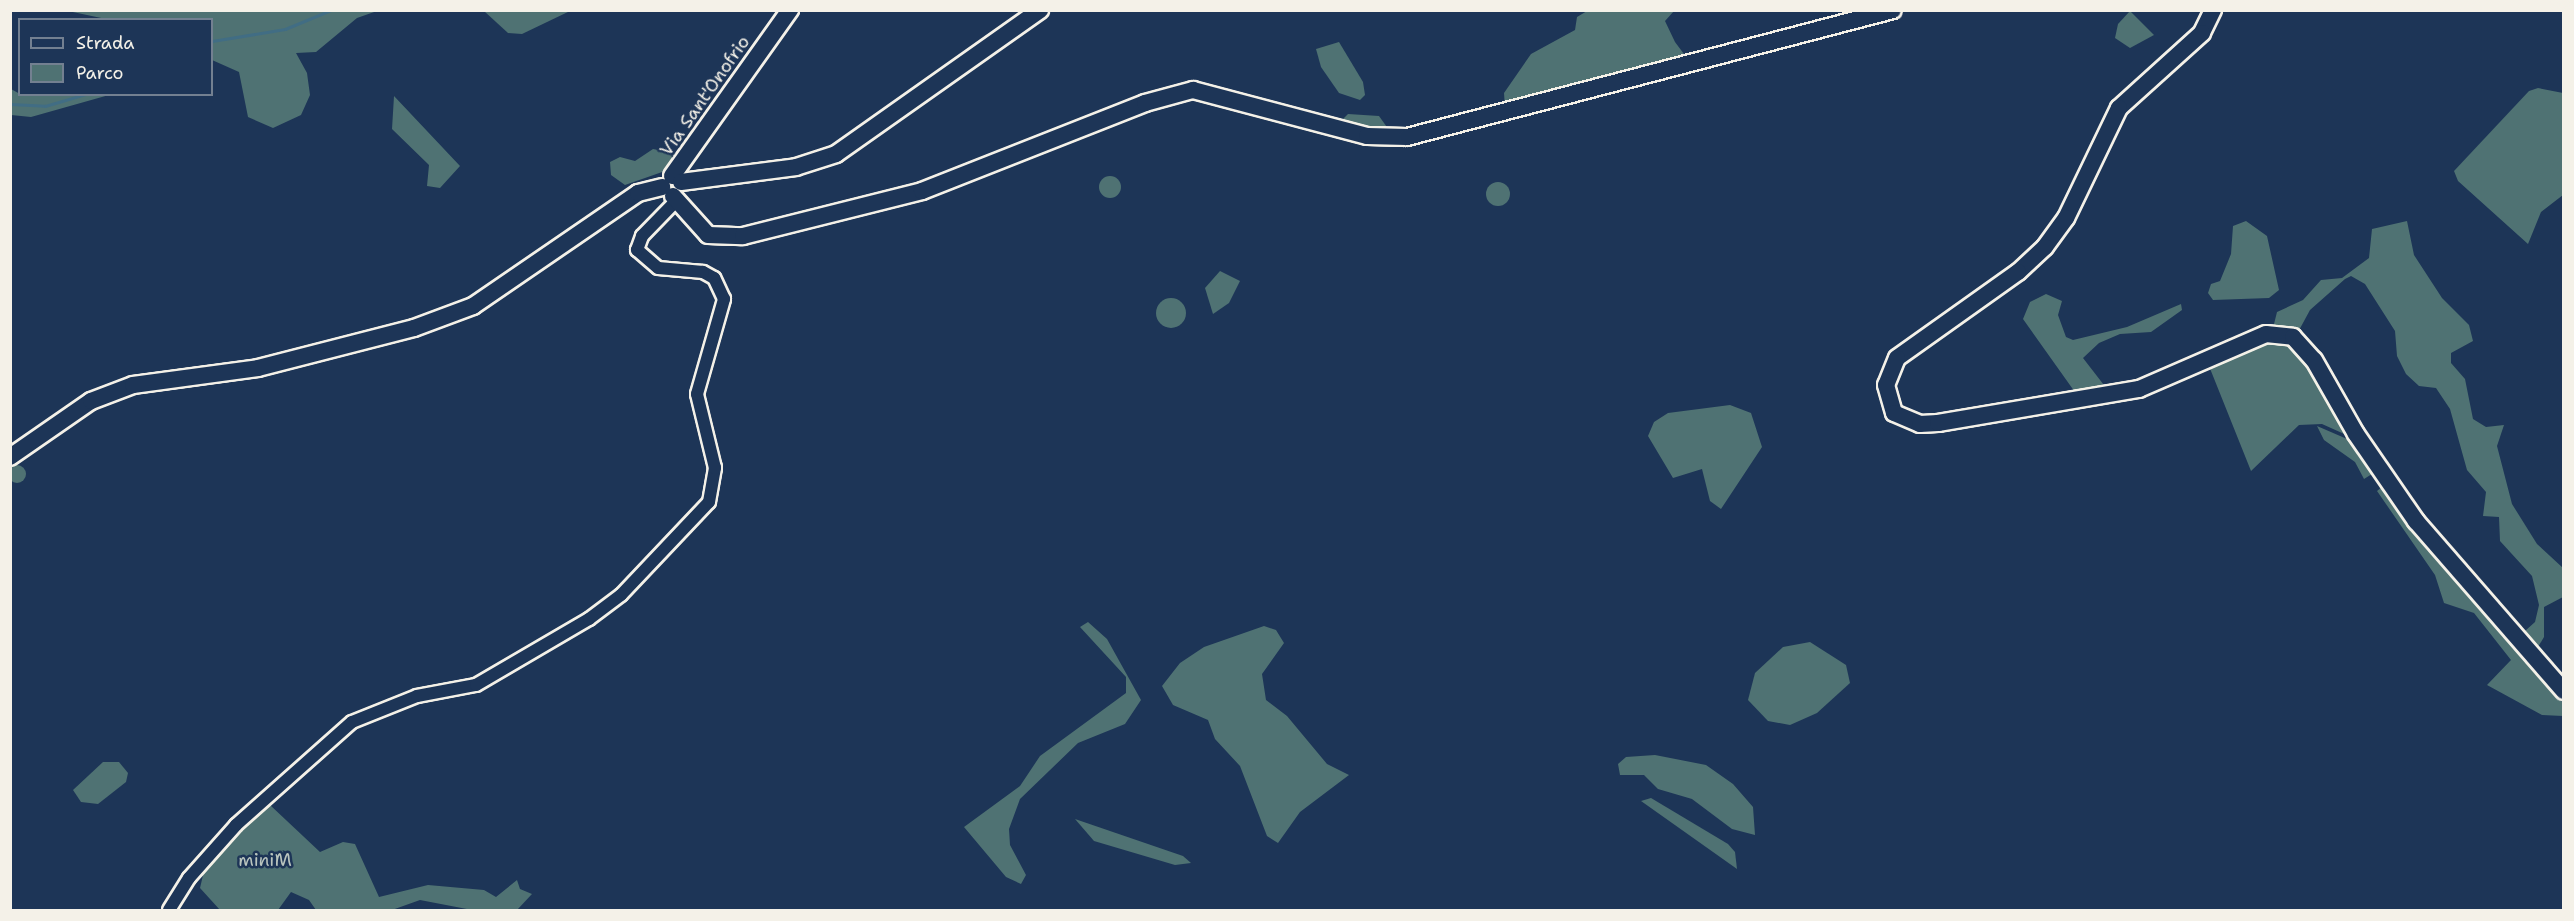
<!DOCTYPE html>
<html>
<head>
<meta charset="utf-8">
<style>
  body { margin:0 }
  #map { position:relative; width:2574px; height:921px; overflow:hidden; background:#1d3557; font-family:"Shantell Sans",sans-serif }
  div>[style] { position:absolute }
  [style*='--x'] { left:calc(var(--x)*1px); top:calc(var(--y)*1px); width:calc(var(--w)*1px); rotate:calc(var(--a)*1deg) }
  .green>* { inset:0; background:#4f7273 }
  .round { border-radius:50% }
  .stream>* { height:3px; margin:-1.5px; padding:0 1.5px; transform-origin:1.5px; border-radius:1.5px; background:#416d84 }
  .roads { filter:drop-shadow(2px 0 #f4f1e8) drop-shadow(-2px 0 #f4f1e8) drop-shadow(0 2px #f4f1e8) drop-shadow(0 -2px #f4f1e8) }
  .street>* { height:12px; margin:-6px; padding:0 6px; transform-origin:6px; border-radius:6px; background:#1d3557 }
  .secondary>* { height:16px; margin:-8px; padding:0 8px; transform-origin:8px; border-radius:8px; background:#1d3557 }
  span { translate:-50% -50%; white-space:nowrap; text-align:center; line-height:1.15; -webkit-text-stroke:5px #1d3557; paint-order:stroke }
  .street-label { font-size:18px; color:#f4f1e8 }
  .park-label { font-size:18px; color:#bac5bf }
  .frame { position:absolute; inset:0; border:12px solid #f4f1e8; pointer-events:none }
  .legend { position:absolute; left:18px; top:18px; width:195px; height:78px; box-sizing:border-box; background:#1d3557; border:2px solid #738091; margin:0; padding:8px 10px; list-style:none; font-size:18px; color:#f4f1e8 }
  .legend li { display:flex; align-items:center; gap:12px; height:30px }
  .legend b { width:30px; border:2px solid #738091 }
</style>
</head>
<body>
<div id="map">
  <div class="green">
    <div style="clip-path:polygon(68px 11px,377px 10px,377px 11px,357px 18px,316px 52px,296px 53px,307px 73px,310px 95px,301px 115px,273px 128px,248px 117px,239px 72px,212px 60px,212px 20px,106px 19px)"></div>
    <div style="clip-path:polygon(484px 11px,570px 11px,522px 34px,508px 33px)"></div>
    <div style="clip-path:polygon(1587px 11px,1674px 11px,1665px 21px,1675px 42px,1684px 54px,1702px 52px,1505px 108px,1504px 93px,1531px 54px,1575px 30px,1577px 17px)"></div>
    <div style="clip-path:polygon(2130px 11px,2154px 35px,2130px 48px,2115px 38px,2118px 24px)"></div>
    <div style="clip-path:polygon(1339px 42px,1363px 82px,1365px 95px,1360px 100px,1339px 93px,1321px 67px,1316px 49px)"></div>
    <div style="clip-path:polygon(2538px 88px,2563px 93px,2563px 195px,2541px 212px,2528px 244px,2458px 181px,2454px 171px,2529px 91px)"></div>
    <div style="clip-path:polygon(11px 89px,20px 94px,109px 95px,31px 117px,11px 115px)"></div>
    <div style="clip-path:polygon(394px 96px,460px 166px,440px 188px,427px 186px,429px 165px,392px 129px)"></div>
    <div style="clip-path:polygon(1348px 114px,1379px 116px,1389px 130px,1337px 125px)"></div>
    <div style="clip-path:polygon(653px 149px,679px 154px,665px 171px,625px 185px,611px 175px,610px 162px,620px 157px,635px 161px)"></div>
    <div class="round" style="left:1099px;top:176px;width:22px;height:22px"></div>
    <div class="round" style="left:1486px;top:182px;width:24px;height:24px"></div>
    <div style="clip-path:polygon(2246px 221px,2267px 236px,2279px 290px,2269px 298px,2213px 300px,2208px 293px,2211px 284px,2220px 281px,2231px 254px,2233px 226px)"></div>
    <div style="clip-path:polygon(2407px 221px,2414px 255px,2442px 298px,2469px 325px,2473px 341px,2451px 353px,2451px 363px,2465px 379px,2473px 419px,2486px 427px,2504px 425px,2497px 446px,2512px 504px,2537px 544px,2563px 568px,2563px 597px,2544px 607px,2544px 637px,2535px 652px,2525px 631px,2535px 622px,2539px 605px,2532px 576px,2500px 541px,2499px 517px,2483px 516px,2486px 492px,2467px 470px,2450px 409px,2436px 388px,2419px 386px,2406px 374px,2397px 356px,2395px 331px,2365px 284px,2351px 276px,2345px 279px,2310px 310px,2297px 334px,2273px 328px,2277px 312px,2303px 300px,2321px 280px,2342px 278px,2369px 258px,2372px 229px)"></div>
    <div style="clip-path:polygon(1220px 271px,1240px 281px,1229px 303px,1213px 314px,1205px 288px)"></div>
    <div style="clip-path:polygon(2046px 294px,2062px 301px,2058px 315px,2066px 337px,2073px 340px,2127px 327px,2181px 304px,2182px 310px,2151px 332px,2120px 334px,2099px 343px,2083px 358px,2107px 389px,2077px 395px,2023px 319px,2030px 302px)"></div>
    <div class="round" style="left:1156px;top:298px;width:30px;height:30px"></div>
    <div style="clip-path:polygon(2263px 341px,2290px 345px,2307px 360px,2351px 437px,2322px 424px,2299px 425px,2251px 471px,2209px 366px)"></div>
    <div style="clip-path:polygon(1730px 405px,1751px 413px,1762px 447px,1721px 509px,1710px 501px,1702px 469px,1673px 478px,1648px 436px,1654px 422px,1668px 413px)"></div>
    <div style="clip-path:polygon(2317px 426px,2354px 442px,2372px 474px,2364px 479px,2355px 462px,2324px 440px)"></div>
    <div class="round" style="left:8px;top:465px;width:18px;height:18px"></div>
    <div style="clip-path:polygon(2383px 486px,2563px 703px,2563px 716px,2542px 715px,2487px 685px,2511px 660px,2474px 613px,2444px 603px,2435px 575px,2377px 491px)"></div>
    <div style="clip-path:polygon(1088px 622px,1107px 639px,1141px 700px,1125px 724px,1078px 743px,1020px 799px,1009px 829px,1010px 845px,1026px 875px,1021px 884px,1006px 877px,964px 827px,1020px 786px,1040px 756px,1126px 693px,1126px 677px,1080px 627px)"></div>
    <div style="clip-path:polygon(1264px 626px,1276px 630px,1284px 643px,1262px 674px,1266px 700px,1287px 716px,1327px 764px,1349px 775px,1300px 812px,1278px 843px,1267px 836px,1240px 766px,1215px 739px,1208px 720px,1173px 705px,1162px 686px,1180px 663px,1204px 647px)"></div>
    <div style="clip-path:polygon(1810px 642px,1846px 665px,1850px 683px,1817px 713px,1790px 725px,1768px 721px,1748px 700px,1755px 673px,1783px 647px)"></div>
    <div style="clip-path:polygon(1655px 755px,1706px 765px,1733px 784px,1753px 807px,1755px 835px,1732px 829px,1692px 799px,1658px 789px,1644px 775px,1620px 775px,1618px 764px,1626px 757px)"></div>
    <div style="clip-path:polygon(103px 762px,119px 762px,128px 773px,126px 782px,98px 804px,81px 802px,73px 790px)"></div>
    <div style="clip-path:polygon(1651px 798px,1728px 844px,1735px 852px,1737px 869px,1641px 801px)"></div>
    <div style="clip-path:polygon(270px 805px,320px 852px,343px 842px,355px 844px,379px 897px,428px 885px,484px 890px,496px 897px,517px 880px,520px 889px,532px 894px,517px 910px,472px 910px,420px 900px,392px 910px,316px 910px,309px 900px,291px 892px,278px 910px,220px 910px,200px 888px,204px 871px,261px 808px)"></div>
    <div style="clip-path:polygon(1075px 819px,1183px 856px,1191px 863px,1175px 865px,1094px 841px)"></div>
  </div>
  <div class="stream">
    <div style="--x:212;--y:41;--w:74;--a:-9.3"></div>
    <div style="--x:285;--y:29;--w:50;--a:-22.4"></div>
    <div style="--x:10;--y:104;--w:35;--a:3"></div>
    <div style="--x:45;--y:106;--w:43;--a:-16.3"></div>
  </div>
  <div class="roads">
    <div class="street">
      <div style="--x:169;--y:910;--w:38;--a:-58"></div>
      <div style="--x:189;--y:878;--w:71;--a:-48.4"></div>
      <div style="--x:236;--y:825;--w:155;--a:-41.6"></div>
      <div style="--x:352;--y:722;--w:70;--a:-21.8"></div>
      <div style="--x:417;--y:696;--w:60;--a:-10.6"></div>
      <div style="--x:476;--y:685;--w:131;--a:-30.3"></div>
      <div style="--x:589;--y:619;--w:40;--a:-37"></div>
      <div style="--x:621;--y:595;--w:128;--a:-46.6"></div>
      <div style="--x:709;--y:502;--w:35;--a:-80"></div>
      <div style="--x:715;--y:468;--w:76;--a:-103.7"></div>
      <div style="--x:697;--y:394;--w:99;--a:-74.1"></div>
      <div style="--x:724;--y:299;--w:23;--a:-115"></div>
      <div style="--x:714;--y:278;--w:13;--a:-151"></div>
      <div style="--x:703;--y:272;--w:45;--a:-174.9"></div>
      <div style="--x:658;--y:268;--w:28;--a:-139"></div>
      <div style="--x:637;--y:250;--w:15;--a:-70"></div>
      <div style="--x:642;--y:236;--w:49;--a:-45.8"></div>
    </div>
    <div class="secondary">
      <div style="--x:2213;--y:10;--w:25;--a:116"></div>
      <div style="--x:2202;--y:33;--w:112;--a:137.9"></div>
      <div style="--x:2119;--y:108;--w:122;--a:115.7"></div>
      <div style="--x:2066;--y:218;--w:36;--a:126"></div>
      <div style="--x:2045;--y:247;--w:37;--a:137"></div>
      <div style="--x:2018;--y:272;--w:148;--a:144.6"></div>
      <div style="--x:1897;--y:358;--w:29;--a:112"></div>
      <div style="--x:1886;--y:385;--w:29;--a:74"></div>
      <div style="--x:1894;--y:413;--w:28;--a:23"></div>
      <div style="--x:1920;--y:424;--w:18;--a:-3"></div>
      <div style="--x:1938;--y:423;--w:204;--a:-9.6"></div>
      <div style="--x:2139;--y:389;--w:138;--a:-23.4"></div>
      <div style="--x:2266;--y:334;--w:27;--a:6"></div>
      <div style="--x:2293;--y:337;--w:31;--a:48"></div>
      <div style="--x:2314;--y:360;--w:85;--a:60.4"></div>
      <div style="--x:2356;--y:434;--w:106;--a:55.4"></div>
      <div style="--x:2416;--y:521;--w:225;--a:49"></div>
      <div style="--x:672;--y:176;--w:204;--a:-54.6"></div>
      <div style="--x:681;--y:182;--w:116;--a:-7.4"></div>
      <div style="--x:796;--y:167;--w:42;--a:-18"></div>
      <div style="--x:836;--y:154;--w:250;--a:-35.2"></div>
      <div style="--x:673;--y:196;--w:52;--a:48.1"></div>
      <div style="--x:708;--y:235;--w:35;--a:2"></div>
      <div style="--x:743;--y:236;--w:185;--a:-14.1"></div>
      <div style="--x:922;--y:191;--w:240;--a:-21.5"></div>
      <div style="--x:1145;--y:103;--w:50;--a:-15.2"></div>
      <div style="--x:1193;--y:90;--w:180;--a:14.8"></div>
      <div style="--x:1367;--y:136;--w:40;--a:1.4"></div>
      <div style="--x:1407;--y:137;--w:502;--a:-14.64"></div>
      <div style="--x:10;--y:457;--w:98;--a:-34.7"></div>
      <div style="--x:91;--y:401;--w:45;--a:-20.9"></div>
      <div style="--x:133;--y:385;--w:126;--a:-7.7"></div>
      <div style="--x:258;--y:368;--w:161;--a:-14.4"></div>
      <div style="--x:414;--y:328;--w:63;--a:-20.4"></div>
      <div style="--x:473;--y:306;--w:200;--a:-34.4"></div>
      <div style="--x:638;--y:193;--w:25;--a:-14"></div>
    </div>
  </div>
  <div class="street-label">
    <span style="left:705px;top:96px;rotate:-55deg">Via Sant'Onofrio</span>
  </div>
  <div class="park-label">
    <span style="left:265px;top:860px">miniM</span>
  </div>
  <div class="frame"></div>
  <ul class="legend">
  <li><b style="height:8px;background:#1d3557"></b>Strada</li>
  <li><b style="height:16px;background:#4f7273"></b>Parco</li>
  </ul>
</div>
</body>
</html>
